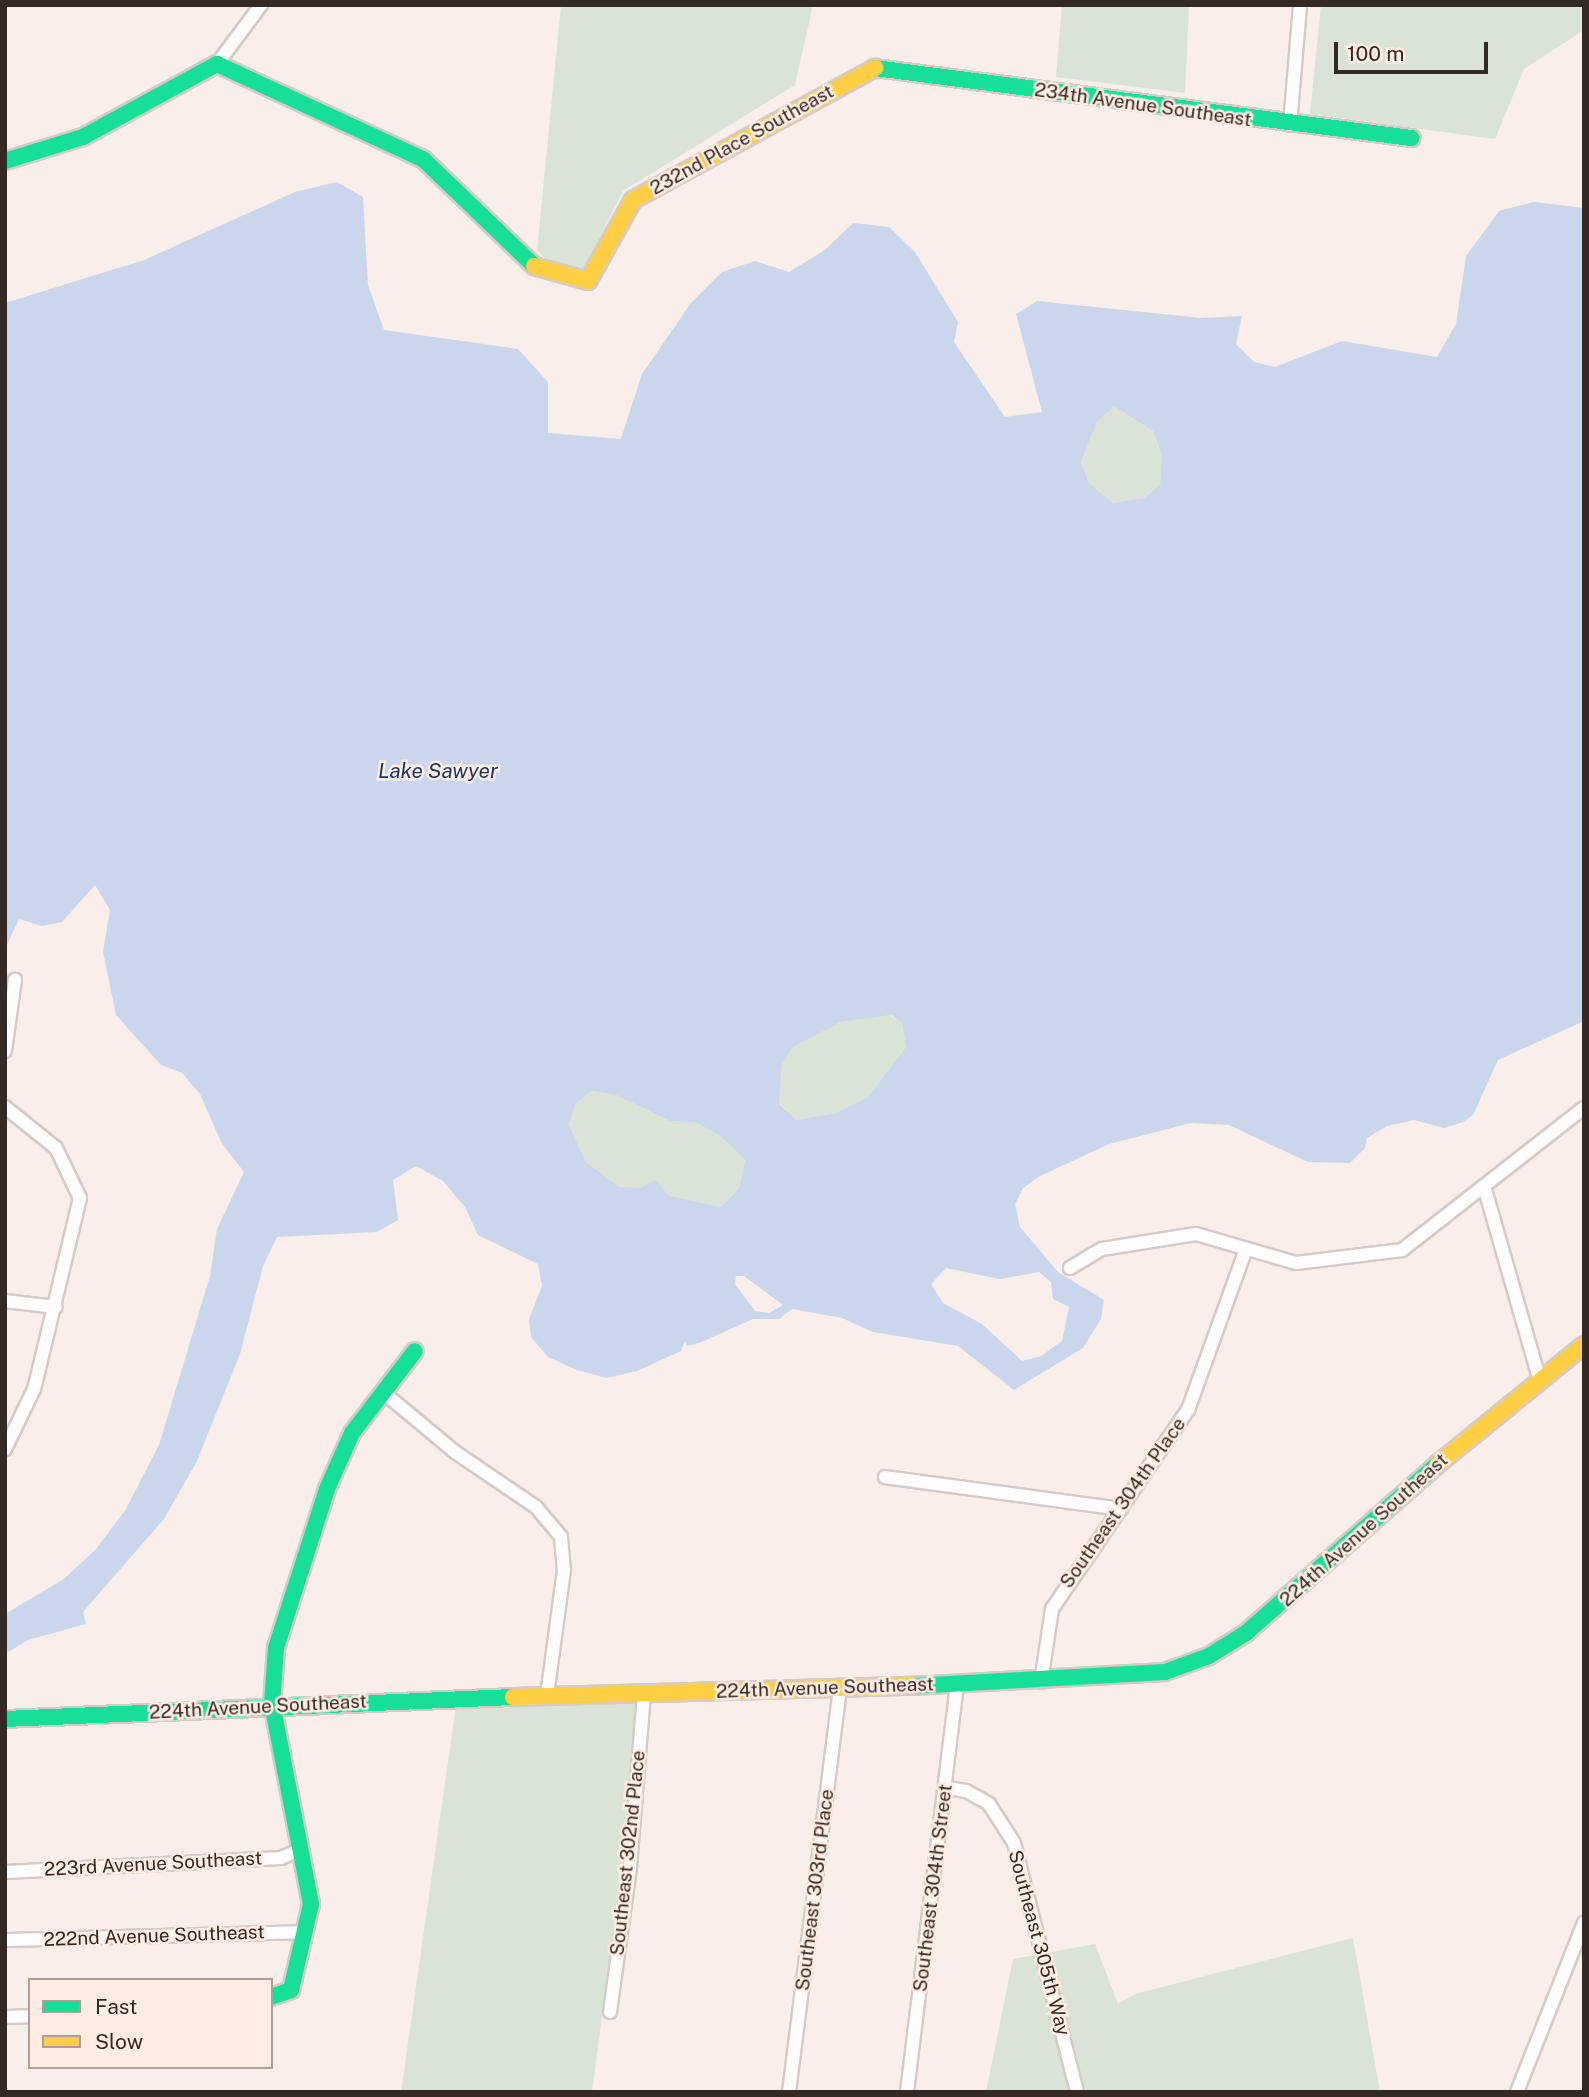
<!DOCTYPE html>
<html>
<head>
<meta charset="utf-8">
<style>
  body { margin:0 }
  #map { position:relative; width:1589px; height:2097px; overflow:hidden; background:#f9eee9; font-family:"Public Sans",sans-serif }
  div>[style] { position:absolute }
  [style*='--x'] { left:calc(var(--x)*1px); top:calc(var(--y)*1px); width:calc(var(--w)*1px); rotate:calc(var(--a)*1deg) }
  .green>* { inset:0; background:#d9e4d6 }
  .water>* { inset:0; background:#c9d6ec }
  .roads { filter:drop-shadow(2px 0 #d5cbc6) drop-shadow(-2px 0 #d5cbc6) drop-shadow(0 2px #d5cbc6) drop-shadow(0 -2px #d5cbc6) }
  .street>* { height:12px; margin:-6px; padding:0 6px; transform-origin:6px; border-radius:6px; background:#fefcfc }
  .fast>* { height:16px; margin:-8px; padding:0 8px; transform-origin:8px; border-radius:8px; background:#16e098 }
  .slow>* { height:16px; margin:-8px; padding:0 8px; transform-origin:8px; border-radius:8px; background:#ffcf43 }
  span { translate:-50% -50%; white-space:nowrap; text-align:center; line-height:1.15; -webkit-text-stroke:5px #ffece3; paint-order:stroke }
  .street-label { font-size:19px; color:#342923 }
  .water-label { font-size:21px; color:#17345f; font-style:italic }
  .frame { position:absolute; inset:0; border:7px solid #342923; pointer-events:none }
  .legend { position:absolute; left:28px; top:1978px; width:245px; height:91px; box-sizing:border-box; background:#ffece3; border:2px solid #ae9e96; margin:0; padding:9px 12px; list-style:none; font-size:21px; color:#342923 }
  .legend li { display:flex; align-items:center; gap:14px; height:35px }
  .legend b { width:35px; border:2px solid #ae9e96 }
  .scale { position:absolute; left:1334px; top:42px; width:154px; height:32px; box-sizing:border-box; border:4px solid #342923; border-top:0; padding-left:9px; font-size:21px; line-height:24px; white-space:nowrap; color:#342923; -webkit-text-stroke:5px #ffece3; paint-order:stroke }
</style>
</head>
<body>
<div id="map">
  <div class="green">
    <div style="clip-path:polygon(561px 5px,813px 5px,795px 85px,623px 191px,583px 271px,559px 270px,537px 251px)"></div>
    <div style="clip-path:polygon(1062px 5px,1189px 5px,1185px 93px,1056px 77px)"></div>
    <div style="clip-path:polygon(1321px 5px,1584px 5px,1584px 30px,1524px 69px,1495px 139px,1310px 114px)"></div>
    <div style="clip-path:polygon(1114px 405px,1153px 431px,1162px 455px,1160px 485px,1144px 498px,1113px 503px,1089px 483px,1081px 462px,1097px 422px)"></div>
    <div style="clip-path:polygon(891px 1015px,902px 1024px,906px 1047px,868px 1097px,835px 1113px,797px 1120px,779px 1103px,782px 1065px,793px 1047px,841px 1022px)"></div>
    <div style="clip-path:polygon(591px 1091px,616px 1095px,670px 1121px,697px 1123px,720px 1136px,745px 1160px,739px 1188px,721px 1207px,619px 1187px,586px 1162px,569px 1125px,575px 1105px)"></div>
    <div style="clip-path:polygon(644px 1694px,592px 2092px,401px 2092px,456px 1706px)"></div>
    <div style="clip-path:polygon(1353px 1938px,1380px 2092px,986px 2092px,1013px 1959px,1095px 1944px,1118px 2004px,1135px 1994px)"></div>
  </div>
  <div class="water">
    <div style="clip-path:polygon(evenodd,337px 182px,363px 197px,368px 285px,384px 330px,518px 349px,548px 382px,548px 433px,621px 439px,642px 374px,691px 303px,722px 272px,755px 261px,789px 272px,825px 250px,853px 223px,889px 227px,915px 252px,958px 322px,954px 342px,1005px 417px,1042px 412px,1016px 314px,1037px 301px,1201px 318px,1242px 316px,1236px 344px,1254px 362px,1275px 367px,1342px 341px,1437px 357px,1456px 324px,1466px 256px,1499px 211px,1534px 202px,1584px 208px,1584px 1021px,1498px 1060px,1473px 1115px,1463px 1122px,1444px 1128px,1414px 1120px,1387px 1126px,1367px 1138px,1365px 1148px,1350px 1163px,1308px 1162px,1229px 1125px,1191px 1123px,1109px 1144px,1040px 1176px,1023px 1188px,1015px 1204px,1020px 1227px,1058px 1272px,1104px 1300px,1101px 1319px,1083px 1348px,1014px 1390px,958px 1346px,873px 1332px,842px 1318px,792px 1309px,779px 1319px,753px 1319px,699px 1343px,687px 1346px,685px 1341px,681px 1351px,637px 1371px,607px 1378px,577px 1370px,548px 1357px,531px 1337px,529px 1319px,542px 1286px,538px 1264px,478px 1235px,465px 1207px,443px 1181px,416px 1166px,393px 1180px,398px 1220px,377px 1232px,277px 1237px,263px 1266px,240px 1354px,197px 1461px,164px 1519px,83px 1612px,86px 1624px,28px 1640px,5px 1654px,5px 1614px,64px 1579px,96px 1549px,126px 1509px,159px 1445px,210px 1276px,217px 1229px,244px 1172px,221px 1142px,200px 1094px,182px 1073px,161px 1065px,116px 1015px,103px 952px,110px 910px,95px 885px,62px 922px,42px 926px,19px 919px,5px 949px,5px 303px,144px 260px,295px 192px,337px 182px,1114px 406px,1153px 431px,1162px 455px,1160px 485px,1144px 498px,1113px 503px,1089px 483px,1081px 462px,1097px 422px,1114px 406px,337px 182px,892px 1015px,902px 1024px,906px 1047px,868px 1097px,835px 1113px,797px 1120px,779px 1104px,782px 1065px,793px 1047px,841px 1022px,892px 1015px,337px 182px,591px 1091px,616px 1095px,670px 1121px,697px 1123px,720px 1136px,745px 1160px,739px 1188px,721px 1207px,669px 1196px,655px 1180px,640px 1188px,619px 1187px,586px 1162px,569px 1125px,575px 1105px,591px 1091px,337px 182px,946px 1268px,1000px 1279px,1039px 1272px,1051px 1282px,1053px 1299px,1069px 1307px,1062px 1341px,1041px 1356px,1022px 1361px,982px 1324px,943px 1303px,931px 1284px,946px 1268px,337px 182px,736px 1276px,744px 1276px,783px 1305px,769px 1313px,755px 1311px,735px 1284px,736px 1276px)"></div>
  </div>
  <div class="roads">
    <div class="street">
      <div style="--x:217;--y:64;--w:74;--a:-53.3"></div>
      <div style="--x:1290;--y:125;--w:120;--a:-85.2"></div>
      <div style="--x:5;--y:1051;--w:72;--a:-82"></div>
      <div style="--x:5;--y:1107;--w:65;--a:38.8"></div>
      <div style="--x:56;--y:1148;--w:55;--a:64.4"></div>
      <div style="--x:80;--y:1198;--w:196;--a:103.5"></div>
      <div style="--x:34;--y:1389;--w:67;--a:115.8"></div>
      <div style="--x:1484;--y:1186;--w:200;--a:74"></div>
      <div style="--x:1070;--y:1268;--w:37;--a:-31"></div>
      <div style="--x:1102;--y:1249;--w:95;--a:-9.1"></div>
      <div style="--x:1196;--y:1234;--w:104;--a:16.2"></div>
      <div style="--x:1296;--y:1263;--w:107;--a:-7"></div>
      <div style="--x:1402;--y:1250;--w:231;--a:-38"></div>
      <div style="--x:5;--y:1301;--w:51;--a:6.7"></div>
      <div style="--x:383;--y:1392;--w:94;--a:39.8"></div>
      <div style="--x:455;--y:1452;--w:98;--a:34.2"></div>
      <div style="--x:536;--y:1507;--w:39;--a:50"></div>
      <div style="--x:561;--y:1537;--w:33;--a:85"></div>
      <div style="--x:564;--y:1570;--w:127;--a:97.7"></div>
      <div style="--x:885;--y:1477;--w:238;--a:7.7"></div>
      <div style="--x:1041;--y:1682;--w:74;--a:-81.4"></div>
      <div style="--x:1052;--y:1609;--w:241;--a:-55.7"></div>
      <div style="--x:1188;--y:1410;--w:171;--a:-70.2"></div>
      <div style="--x:947;--y:1788;--w:19;--a:9"></div>
      <div style="--x:966;--y:1791;--w:26;--a:29"></div>
      <div style="--x:989;--y:1804;--w:46;--a:57.3"></div>
      <div style="--x:1014;--y:1843;--w:257;--a:75.8"></div>
      <div style="--x:5;--y:1872;--w:276;--a:-2.9"></div>
      <div style="--x:281;--y:1858;--w:20;--a:-24"></div>
      <div style="--x:5;--y:1940;--w:297;--a:-1.5"></div>
      <div style="--x:610;--y:2012;--w:146;--a:-82.1"></div>
      <div style="--x:630;--y:1867;--w:174;--a:-85.4"></div>
      <div style="--x:5;--y:2017;--w:25;--a:-2"></div>
      <div style="--x:789;--y:2092;--w:407;--a:-82.8"></div>
      <div style="--x:907;--y:2092;--w:411;--a:-83"></div>
      <div style="--x:1517;--y:2092;--w:182;--a:-68.4"></div>
    </div>
    <div class="fast">
      <div style="--x:875;--y:68;--w:541;--a:7.44"></div>
      <div style="--x:5;--y:161;--w:82;--a:-17.1"></div>
      <div style="--x:83;--y:137;--w:153;--a:-28.6"></div>
      <div style="--x:217;--y:64;--w:227;--a:24.8"></div>
      <div style="--x:423;--y:159;--w:154;--a:43.9"></div>
      <div style="--x:913;--y:1686;--w:252;--a:-3.2"></div>
      <div style="--x:1165;--y:1672;--w:47;--a:-20"></div>
      <div style="--x:1209;--y:1656;--w:44;--a:-31.9"></div>
      <div style="--x:1246;--y:1633;--w:256;--a:-41.4"></div>
      <div style="--x:5;--y:1719;--w:508;--a:-2.48"></div>
      <div style="--x:271;--y:1997;--w:21;--a:-19"></div>
      <div style="--x:291;--y:1990;--w:88;--a:-76.9"></div>
      <div style="--x:311;--y:1904;--w:204;--a:-101"></div>
      <div style="--x:272;--y:1704;--w:56;--a:-85.9"></div>
      <div style="--x:276;--y:1648;--w:167;--a:-72.2"></div>
      <div style="--x:327;--y:1489;--w:61;--a:-65.9"></div>
      <div style="--x:352;--y:1433;--w:103;--a:-52.5"></div>
    </div>
    <div class="slow">
      <div style="--x:534;--y:266;--w:56;--a:15.5"></div>
      <div style="--x:588;--y:281;--w:93;--a:-60.9"></div>
      <div style="--x:633;--y:200;--w:276;--a:-28.6"></div>
      <div style="--x:1438;--y:1464;--w:188;--a:-39.2"></div>
      <div style="--x:513;--y:1697;--w:400;--a:-1.6"></div>
    </div>
  </div>
  <div class="street-label">
    <span style="left:1143px;top:105px;rotate:8deg">234th Avenue Southeast</span>
    <span style="left:742px;top:140px;rotate:-29deg">232nd Place Southeast</span>
    <span style="left:1123px;top:1503px;rotate:-55deg">Southeast 304th Place</span>
    <span style="left:1364px;top:1530px;rotate:-42deg">224th Avenue Southeast</span>
    <span style="left:825px;top:1688px;rotate:-2deg">224th Avenue Southeast</span>
    <span style="left:258px;top:1707px;rotate:-3deg">224th Avenue Southeast</span>
    <span style="left:628px;top:1853px;rotate:-84deg">Southeast 302nd Place</span>
    <span style="left:153px;top:1864px;rotate:-3deg">223rd Avenue Southeast</span>
    <span style="left:933px;top:1888px;rotate:-83deg">Southeast 304th Street</span>
    <span style="left:815px;top:1890px;rotate:-83deg">Southeast 303rd Place</span>
    <span style="left:154px;top:1936px;rotate:-2deg">222nd Avenue Southeast</span>
    <span style="left:1039px;top:1943px;rotate:75deg">Southeast 305th Way</span>
  </div>
  <div class="water-label">
    <span style="left:438px;top:771px">Lake Sawyer</span>
  </div>
  <div class="frame"></div>
  <ul class="legend">
  <li><b style="height:9px;background:#16e098"></b>Fast</li>
  <li><b style="height:9px;background:#ffcf43"></b>Slow</li>
  </ul>
  <div class="scale">100 m</div>
</div>
</body>
</html>
